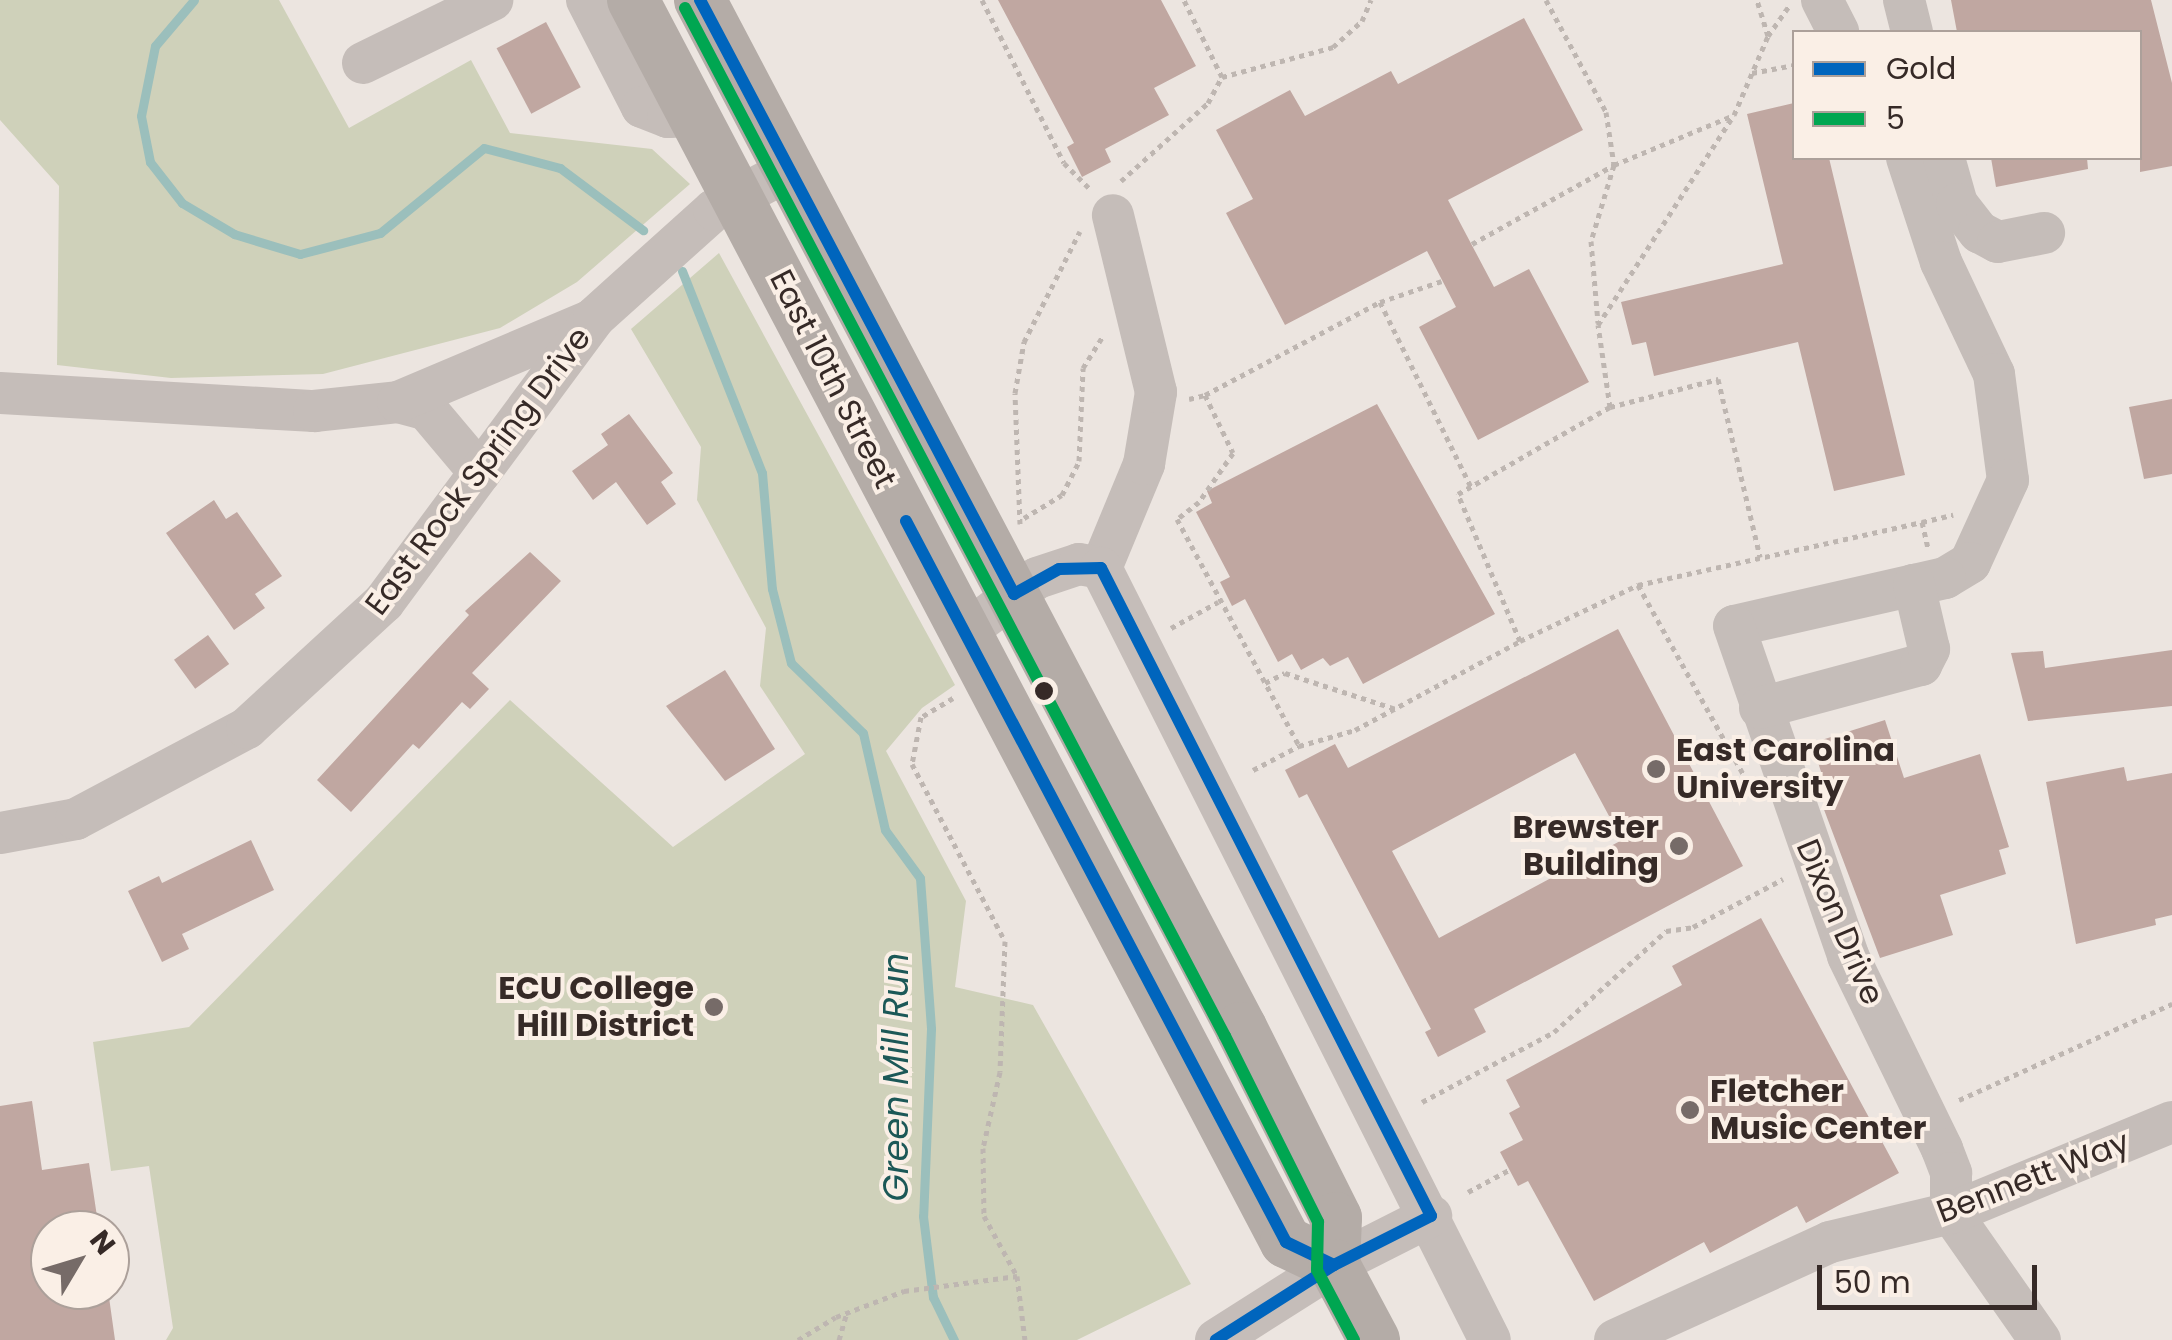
<!DOCTYPE html>
<html>
<head>
<meta charset="utf-8">
<style>
  body { margin:0 }
  #map { position:relative; width:2172px; height:1340px; overflow:hidden; background:#ece5e0; font-family:Poppins,sans-serif }
  div>[style] { position:absolute }
  [style*='--x'] { left:calc(var(--x)*1px); top:calc(var(--y)*1px); width:calc(var(--w)*1px); rotate:calc(var(--a)*1deg) }
  .green>* { inset:0; background:#cfd1ba }
  .stream>* { height:9px; margin:-4.5px; padding:0 4.5px; transform-origin:4.5px; border-radius:4.5px; background:#9bbfbc }
  .building>* { inset:0; background:#c0a7a1; transform-origin:0 0 }
  .path>* { height:5px; margin-top:-2.5px; transform-origin:0; background:repeating-linear-gradient(90deg,#beb6b1 0 5px,transparent 0 10px) }
  .minor>* { height:42px; margin:-21px; padding:0 21px; transform-origin:21px; border-radius:21px; background:#c5bdb9 }
  .major>* { height:52px; margin:-26px; padding:0 26px; transform-origin:26px; border-radius:26px; background:#b4aca7 }
  .bus-1>* { height:12px; margin:-6px; padding:0 6px; transform-origin:6px; border-radius:6px; background:#0065bd }
  .bus-2>* { height:12px; margin:-6px; padding:0 6px; transform-origin:6px; border-radius:6px; background:#00a651 }
  .dots>* { width:28px; height:28px; translate:-50% -50%; box-sizing:border-box; border:5px solid #faefe6; border-radius:50% }
  span { translate:-50% -50%; white-space:nowrap; text-align:center; line-height:1.15; -webkit-text-stroke:8px #faefe6; paint-order:stroke }
  .street-label { font-size:32px; color:#362a27 }
  .poi-label { font-size:32px; color:#362a27; font-weight:700 }
  .left { translate:0 -50%; text-align:left }
  .right { translate:-100% -50%; text-align:right }
  .water-label { font-size:35px; color:#1c5857; font-style:italic }
  .legend { position:absolute; left:1792px; top:30px; width:350px; height:130px; box-sizing:border-box; background:#faefe6; border:2px solid #aca09a; margin:0; padding:12px 18px; list-style:none; font-size:30px; color:#362a27 }
  .legend li { display:flex; align-items:center; gap:20px; height:50px }
  .legend b { width:50px; border:2px solid #aca09a }
  .north { position:absolute; left:30px; top:1210px; width:100px; height:100px; box-sizing:border-box; background:#faefe6; border:2px solid #aca09a; border-radius:50%; rotate:52deg; font-size:28px; font-weight:700; line-height:40px; text-align:center; color:#362a27 }
  .north::after { content:''; display:block; margin:auto; width:35px; height:45px; background:#766b68; clip-path:polygon(50% 0,100% 100%,50% 72%,0 100%) }
  .scale { position:absolute; left:1817px; top:1265px; width:220px; height:45px; box-sizing:border-box; border:5px solid #362a27; border-top:0; padding-left:12px; font-size:30px; line-height:35px; white-space:nowrap; color:#362a27; -webkit-text-stroke:8px #faefe6; paint-order:stroke }
</style>
</head>
<body>
<div id="map">
  <div class="green">
    <div style="clip-path:polygon(0 0,279px 0,349px 128px,471px 60px,510px 133px,652px 149px,690px 184px,577px 282px,500px 328px,323px 374px,171px 378px,57px 365px,59px 186px,0 120px)"></div>
    <div style="clip-path:polygon(719px 253px,955px 685px,922px 708px,886px 751px,966px 901px,955px 987px,1033px 1005px,1191px 1284px,1077px 1340px,166px 1340px,173px 1328px,149px 1166px,111px 1171px,93px 1042px,189px 1027px,510px 700px,673px 847px,805px 754px,760px 686px,766px 628px,697px 500px,701px 447px,631px 329px)"></div>
  </div>
  <div class="stream">
    <div style="--x:194;--y:0;--w:60;--a:130.3"></div>
    <div style="--x:155;--y:46;--w:71;--a:101.3"></div>
    <div style="--x:141;--y:116;--w:47;--a:78.9"></div>
    <div style="--x:150;--y:162;--w:52;--a:52"></div>
    <div style="--x:182;--y:203;--w:61;--a:30.8"></div>
    <div style="--x:234;--y:234;--w:69;--a:16.9"></div>
    <div style="--x:300;--y:254;--w:83;--a:-14.7"></div>
    <div style="--x:380;--y:233;--w:134;--a:-39.3"></div>
    <div style="--x:484;--y:148;--w:79;--a:14.7"></div>
    <div style="--x:560;--y:168;--w:104;--a:36.8"></div>
    <div style="--x:682;--y:271;--w:217;--a:68.4"></div>
    <div style="--x:762;--y:473;--w:116;--a:85.1"></div>
    <div style="--x:772;--y:589;--w:76;--a:75.6"></div>
    <div style="--x:791;--y:663;--w:100;--a:44.2"></div>
    <div style="--x:863;--y:733;--w:99;--a:77.2"></div>
    <div style="--x:885;--y:830;--w:59;--a:53.9"></div>
    <div style="--x:920;--y:878;--w:151;--a:85.8"></div>
    <div style="--x:931;--y:1029;--w:187;--a:92.4"></div>
    <div style="--x:923;--y:1216;--w:82;--a:83"></div>
    <div style="--x:933;--y:1297;--w:48;--a:64"></div>
  </div>
  <div class="building">
    <div style="clip-path:polygon(998px 0,1161px 0,1196px 66px,1154px 88px,1169px 115px,1105px 149px,1111px 162px,1082px 177px,1067px 147px,1074px 143px)"></div>
    <div style="clip-path:polygon(1951px 0,2151px 0,2172px 83px,2172px 166px,2140px 172px,2140px 32px,1957px 32px)"></div>
    <div style="clip-path:polygon(1524px 18px,1583px 130px,1448px 200px,1494px 287px,1529px 269px,1589px 382px,1478px 440px,1419px 327px,1456px 307px,1427px 251px,1285px 325px,1226px 213px,1253px 199px,1216px 130px,1290px 90px,1305px 116px,1391px 71px,1398px 84px)"></div>
    <div style="left:546px;top:22px;width:74px;height:56px;rotate:62deg"></div>
    <div style="clip-path:polygon(1794px 103px,1794px 158px,1829px 158px,1905px 475px,1834px 491px,1798px 342px,1654px 376px,1646px 342px,1632px 345px,1621px 302px,1783px 264px,1747px 114px)"></div>
    <div style="clip-path:polygon(1991px 158px,2087px 158px,2088px 169px,1996px 187px)"></div>
    <div style="clip-path:polygon(2172px 399px,2172px 474px,2144px 479px,2129px 407px)"></div>
    <div style="clip-path:polygon(1377px 404px,1495px 614px,1363px 684px,1348px 657px,1330px 666px,1323px 658px,1301px 670px,1292px 654px,1278px 662px,1245px 599px,1232px 606px,1220px 582px,1230px 577px,1196px 512px,1212px 503px,1207px 491px)"></div>
    <div style="clip-path:polygon(629px 414px,673px 473px,661px 482px,676px 504px,647px 525px,616px 482px,593px 500px,572px 471px,608px 445px,601px 434px)"></div>
    <div style="clip-path:polygon(214px 500px,226px 519px,237px 512px,282px 576px,255px 594px,265px 608px,234px 630px,166px 533px)"></div>
    <div style="clip-path:polygon(530px 552px,561px 581px,472px 673px,489px 689px,470px 709px,462px 702px,419px 749px,413px 744px,351px 812px,317px 780px,469px 615px,465px 611px)"></div>
    <div style="clip-path:polygon(evenodd,1618px 629px,1743px 866px,1474px 1009px,1486px 1032px,1438px 1057px,1425px 1032px,1431px 1029px,1307px 794px,1299px 798px,1285px 770px,1335px 744px,1348px 768px,1618px 629px,1575px 753px,1622px 840px,1439px 938px,1392px 851px,1575px 753px)"></div>
    <div style="left:208px;top:635px;width:36px;height:42px;rotate:54deg"></div>
    <div style="clip-path:polygon(2172px 650px,2172px 706px,2028px 721px,2011px 653px,2043px 651px,2045px 668px)"></div>
    <div style="clip-path:polygon(725px 670px,775px 749px,725px 781px,666px 706px)"></div>
    <div style="clip-path:polygon(1885px 720px,1904px 778px,1980px 754px,2009px 847px,1999px 850px,2006px 874px,1940px 895px,1953px 935px,1880px 958px,1823px 807px,1831px 804px,1812px 743px)"></div>
    <div style="clip-path:polygon(2124px 767px,2127px 781px,2172px 773px,2172px 915px,2155px 919px,2156px 925px,2076px 944px,2046px 782px)"></div>
    <div style="clip-path:polygon(251px 840px,274px 890px,182px 934px,189px 949px,162px 962px,128px 891px,159px 876px,162px 883px)"></div>
    <div style="clip-path:polygon(1761px 918px,1899px 1173px,1806px 1223px,1797px 1206px,1710px 1253px,1704px 1242px,1594px 1301px,1528px 1181px,1518px 1186px,1500px 1152px,1523px 1140px,1509px 1113px,1520px 1107px,1506px 1080px,1682px 985px,1672px 966px)"></div>
    <div style="clip-path:polygon(32px 1101px,42px 1170px,89px 1163px,99px 1230px,50px 1230px,50px 1290px,108px 1290px,115px 1340px,0 1340px,0 1106px)"></div>
  </div>
  <div class="path">
    <div style="--x:982;--y:0;--w:182;--a:63.3"></div>
    <div style="--x:1064;--y:163;--w:35;--a:45"></div>
    <div style="--x:1546;--y:0;--w:127;--a:61.8"></div>
    <div style="--x:1606;--y:112;--w:54;--a:81.4"></div>
    <div style="--x:1614;--y:165;--w:79;--a:106.8"></div>
    <div style="--x:1591;--y:241;--w:82;--a:85.1"></div>
    <div style="--x:1768;--y:36;--w:37;--a:-55"></div>
    <div style="--x:1752;--y:73;--w:43;--a:-10.8"></div>
    <div style="--x:1222;--y:77;--w:115;--a:-15.1"></div>
    <div style="--x:1333;--y:47;--w:39;--a:-42"></div>
    <div style="--x:1362;--y:21;--w:23;--a:-67"></div>
    <div style="--x:1121;--y:181;--w:117;--a:-41.9"></div>
    <div style="--x:1208;--y:103;--w:30;--a:-62"></div>
    <div style="--x:1222;--y:77;--w:86;--a:-116.3"></div>
    <div style="--x:1472;--y:244;--w:162;--a:-29.1"></div>
    <div style="--x:1614;--y:165;--w:130;--a:-22.6"></div>
    <div style="--x:1380;--y:302;--w:65;--a:-18.7"></div>
    <div style="--x:1205;--y:395;--w:198;--a:-28"></div>
    <div style="--x:1380;--y:302;--w:206;--a:63.8"></div>
    <div style="--x:1189;--y:399;--w:16;--a:-14"></div>
    <div style="--x:1205;--y:395;--w:64;--a:64.2"></div>
    <div style="--x:1233;--y:453;--w:60;--a:124.8"></div>
    <div style="--x:1199;--y:502;--w:28;--a:142"></div>
    <div style="--x:1177;--y:519;--w:258;--a:61.7"></div>
    <div style="--x:1610;--y:407;--w:112;--a:-14.5"></div>
    <div style="--x:1718;--y:379;--w:183;--a:76.7"></div>
    <div style="--x:1024;--y:518;--w:44;--a:-31.2"></div>
    <div style="--x:1062;--y:495;--w:38;--a:-63"></div>
    <div style="--x:1079;--y:461;--w:93;--a:-87.5"></div>
    <div style="--x:1083;--y:368;--w:39;--a:-58"></div>
    <div style="--x:1922;--y:522;--w:32;--a:-13"></div>
    <div style="--x:1020;--y:524;--w:131;--a:-92.2"></div>
    <div style="--x:1015;--y:393;--w:52;--a:-80"></div>
    <div style="--x:1024;--y:342;--w:124;--a:-63.2"></div>
    <div style="--x:1638;--y:585;--w:227;--a:60.9"></div>
    <div style="--x:1171;--y:628;--w:54;--a:-29"></div>
    <div style="--x:1520;--y:641;--w:131;--a:-25.4"></div>
    <div style="--x:1638;--y:585;--w:291;--a:-12.5"></div>
    <div style="--x:1922;--y:522;--w:26;--a:77"></div>
    <div style="--x:1265;--y:683;--w:22;--a:-27"></div>
    <div style="--x:1285;--y:673;--w:117;--a:18"></div>
    <div style="--x:953;--y:698;--w:37;--a:149"></div>
    <div style="--x:921;--y:717;--w:48;--a:100.8"></div>
    <div style="--x:912;--y:764;--w:200;--a:62.3"></div>
    <div style="--x:1005;--y:941;--w:131;--a:92.2"></div>
    <div style="--x:1000;--y:1072;--w:78;--a:102.6"></div>
    <div style="--x:983;--y:1148;--w:68;--a:89.2"></div>
    <div style="--x:984;--y:1216;--w:68;--a:61.2"></div>
    <div style="--x:1017;--y:1276;--w:64;--a:82.9"></div>
    <div style="--x:1253;--y:770;--w:52;--a:-27.6"></div>
    <div style="--x:1299;--y:746;--w:58;--a:-15.9"></div>
    <div style="--x:1355;--y:730;--w:187;--a:-28.3"></div>
    <div style="--x:1520;--y:641;--w:160;--a:-112.9"></div>
    <div style="--x:1458;--y:494;--w:175;--a:-29.8"></div>
    <div style="--x:1610;--y:407;--w:83;--a:-98.3"></div>
    <div style="--x:1598;--y:325;--w:250;--a:-57.1"></div>
    <div style="--x:1734;--y:115;--w:86;--a:-66.7"></div>
    <div style="--x:1768;--y:36;--w:38;--a:-107"></div>
    <div style="--x:1959;--y:1100;--w:234;--a:-24.3"></div>
    <div style="--x:1422;--y:1102;--w:149;--a:-27.9"></div>
    <div style="--x:1554;--y:1032;--w:151;--a:-42"></div>
    <div style="--x:1666;--y:931;--w:27;--a:-8"></div>
    <div style="--x:1693;--y:927;--w:102;--a:-28.1"></div>
    <div style="--x:1468;--y:1192;--w:47;--a:-28.2"></div>
    <div style="--x:798;--y:1340;--w:44;--a:-31.2"></div>
    <div style="--x:836;--y:1317;--w:73;--a:-20.9"></div>
    <div style="--x:904;--y:1291;--w:114;--a:-7.6"></div>
    <div style="--x:839;--y:1340;--w:29;--a:-74"></div>
  </div>
  <div class="minor">
    <div style="--x:587;--y:0;--w:120;--a:62.8"></div>
    <div style="--x:642;--y:107;--w:28;--a:21"></div>
    <div style="--x:668;--y:117;--w:28;--a:-2"></div>
    <div style="--x:1822;--y:0;--w:36;--a:63"></div>
    <div style="--x:1904;--y:0;--w:33;--a:76"></div>
    <div style="--x:363;--y:63;--w:144;--a:-26"></div>
    <div style="--x:1907;--y:158;--w:109;--a:71.9"></div>
    <div style="--x:1941;--y:262;--w:124;--a:64.7"></div>
    <div style="--x:1994;--y:374;--w:107;--a:82.5"></div>
    <div style="--x:2008;--y:480;--w:91;--a:114.6"></div>
    <div style="--x:1970;--y:563;--w:29;--a:149"></div>
    <div style="--x:1945;--y:578;--w:216;--a:167.2"></div>
    <div style="--x:1734;--y:626;--w:349;--a:70.9"></div>
    <div style="--x:1848;--y:956;--w:215;--a:64"></div>
    <div style="--x:1942;--y:1149;--w:26;--a:69"></div>
    <div style="--x:1951;--y:1173;--w:40;--a:90"></div>
    <div style="--x:1951;--y:1213;--w:155;--a:55"></div>
    <div style="--x:1944;--y:158;--w:48;--a:74.2"></div>
    <div style="--x:1957;--y:204;--w:36;--a:52"></div>
    <div style="--x:1979;--y:232;--w:21;--a:28"></div>
    <div style="--x:1998;--y:242;--w:47;--a:-11.1"></div>
    <div style="--x:0;--y:393;--w:315;--a:3.3"></div>
    <div style="--x:314;--y:411;--w:84;--a:-6.1"></div>
    <div style="--x:398;--y:402;--w:30;--a:15"></div>
    <div style="--x:427;--y:410;--w:82;--a:49.9"></div>
    <div style="--x:398;--y:402;--w:208;--a:-22.9"></div>
    <div style="--x:1101;--y:568;--w:113;--a:-67.5"></div>
    <div style="--x:1144;--y:464;--w:73;--a:-80.5"></div>
    <div style="--x:1156;--y:392;--w:182;--a:-103.7"></div>
    <div style="--x:964;--y:633;--w:91;--a:-37"></div>
    <div style="--x:1037;--y:578;--w:44;--a:-18.4"></div>
    <div style="--x:1079;--y:564;--w:22;--a:10"></div>
    <div style="--x:1101;--y:568;--w:864;--a:63.26"></div>
    <div style="--x:1760;--y:708;--w:167;--a:-15"></div>
    <div style="--x:1921;--y:665;--w:18;--a:-63"></div>
    <div style="--x:1929;--y:649;--w:66;--a:-103.2"></div>
    <div style="--x:0;--y:833;--w:77;--a:-10.4"></div>
    <div style="--x:76;--y:819;--w:194;--a:-28"></div>
    <div style="--x:247;--y:728;--w:186;--a:-42.6"></div>
    <div style="--x:384;--y:602;--w:353;--a:-53.5"></div>
    <div style="--x:594;--y:318;--w:161;--a:-42"></div>
    <div style="--x:714;--y:210;--w:85;--a:-28.1"></div>
    <div style="--x:1216;--y:1340;--w:140;--a:-32.4"></div>
    <div style="--x:1334;--y:1265;--w:109;--a:-26.8"></div>
    <div style="--x:1615;--y:1340;--w:236;--a:-24.5"></div>
    <div style="--x:1830;--y:1242;--w:124;--a:-13.5"></div>
    <div style="--x:1951;--y:1213;--w:239;--a:-22.4"></div>
  </div>
  <div class="major">
    <div style="--x:633;--y:0;--w:1403;--a:62.27"></div>
    <div style="--x:1286;--y:1242;--w:53;--a:25.6"></div>
    <div style="--x:700;--y:0;--w:1162;--a:62.24"></div>
    <div style="--x:1241;--y:1028;--w:212;--a:63.4"></div>
    <div style="--x:1336;--y:1218;--w:47;--a:92.4"></div>
    <div style="--x:1334;--y:1265;--w:85;--a:61.9"></div>
  </div>
  <div class="bus-1">
    <div style="--x:700;--y:0;--w:672;--a:62.14"></div>
    <div style="--x:1014;--y:594;--w:51;--a:-29.1"></div>
    <div style="--x:1059;--y:569;--w:42;--a:-1.4"></div>
    <div style="--x:1101;--y:568;--w:727;--a:63.01"></div>
    <div style="--x:1431;--y:1216;--w:109;--a:153.2"></div>
    <div style="--x:1334;--y:1265;--w:140;--a:147.6"></div>
    <div style="--x:906;--y:521;--w:815;--a:62.21"></div>
    <div style="--x:1286;--y:1242;--w:53;--a:25.6"></div>
  </div>
  <div class="bus-2">
    <div style="--x:685;--y:8;--w:1161;--a:62.29"></div>
    <div style="--x:1225;--y:1036;--w:208;--a:63.4"></div>
    <div style="--x:1318;--y:1222;--w:48;--a:91.2"></div>
    <div style="--x:1317;--y:1270;--w:79;--a:62.1"></div>
  </div>
  <div class="dots">
    <div style="left:1044px;top:691px;background:#362a27"></div>
    <div style="left:1656px;top:769px;background:#766b68"></div>
    <div style="left:1679px;top:846px;background:#766b68"></div>
    <div style="left:714px;top:1007px;background:#766b68"></div>
    <div style="left:1690px;top:1110px;background:#766b68"></div>
  </div>
  <div class="street-label">
    <span style="left:833px;top:379px;rotate:63deg">East 10th Street</span>
    <span style="left:478px;top:471px;rotate:-53deg">East Rock Spring Drive</span>
    <span style="left:1840px;top:922px;rotate:67deg">Dixon Drive</span>
    <span style="left:2033px;top:1177px;rotate:-21deg">Bennett Way</span>
  </div>
  <div class="poi-label">
    <span class="left" style="left:1676px;top:769px">East Carolina<br>University</span>
    <span class="right" style="left:1659px;top:846px">Brewster<br>Building</span>
    <span class="right" style="left:694px;top:1007px">ECU College<br>Hill District</span>
    <span class="left" style="left:1710px;top:1110px">Fletcher<br>Music Center</span>
  </div>
  <div class="water-label">
    <span style="left:896px;top:1077px;rotate:-90deg">Green Mill Run</span>
  </div>
  <ul class="legend">
  <li><b style="height:12px;background:#0065bd"></b>Gold</li>
  <li><b style="height:12px;background:#00a651"></b>5</li>
  </ul>
  <div class="north">N</div>
  <div class="scale">50 m</div>
</div>
</body>
</html>
